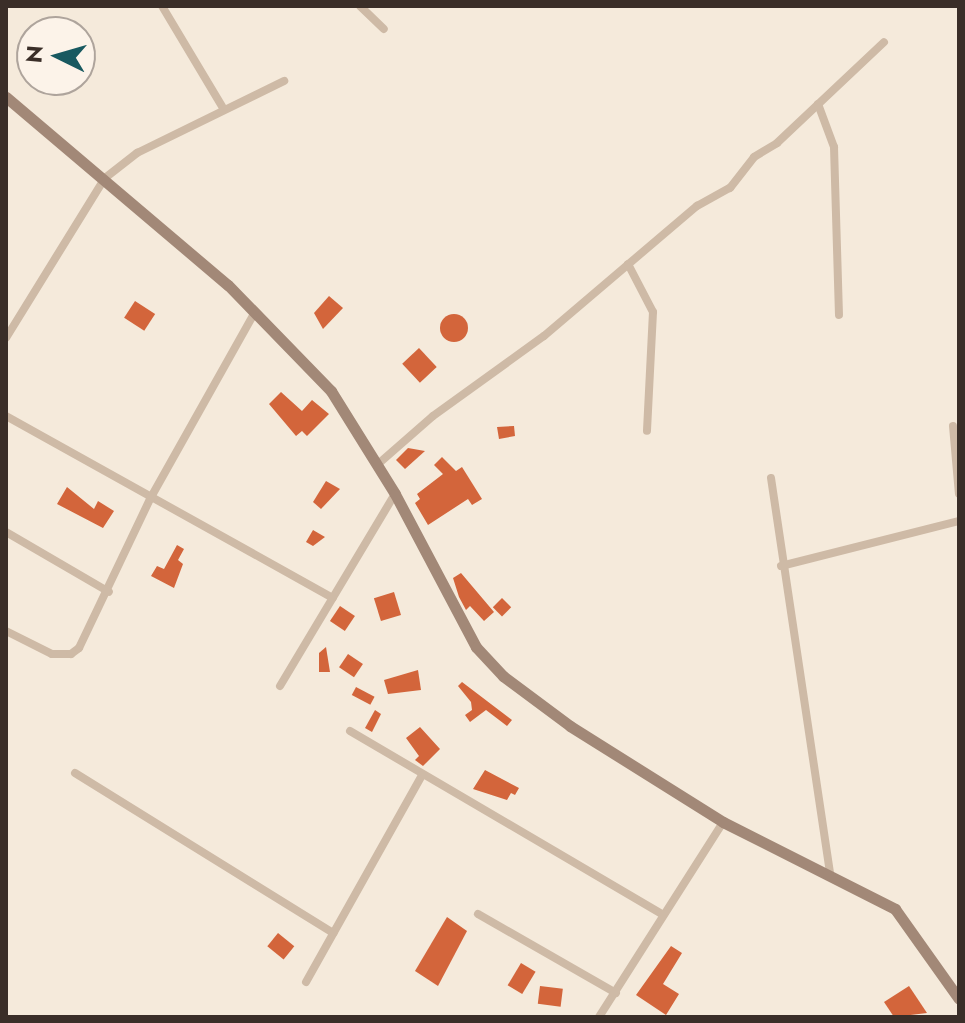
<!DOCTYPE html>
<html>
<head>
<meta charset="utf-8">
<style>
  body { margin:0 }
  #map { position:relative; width:965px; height:1023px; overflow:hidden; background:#f5eadb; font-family:Jost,sans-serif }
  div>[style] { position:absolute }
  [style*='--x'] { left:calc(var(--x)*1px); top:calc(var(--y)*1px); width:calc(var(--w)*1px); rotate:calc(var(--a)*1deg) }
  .building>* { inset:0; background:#d3653b; transform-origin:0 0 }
  .round { border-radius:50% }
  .street>* { height:8px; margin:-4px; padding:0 4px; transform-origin:4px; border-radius:4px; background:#cebaa6 }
  .secondary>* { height:11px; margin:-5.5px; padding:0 5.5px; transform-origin:5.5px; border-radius:5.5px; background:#a28877 }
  span { translate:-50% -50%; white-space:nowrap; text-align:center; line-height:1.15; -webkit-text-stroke:6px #fcf3e9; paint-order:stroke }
  .frame { position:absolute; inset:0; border:8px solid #3a2e28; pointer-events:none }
  .north { position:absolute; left:16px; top:16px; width:80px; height:80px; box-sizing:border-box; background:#fcf3e9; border:2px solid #aea49c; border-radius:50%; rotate:275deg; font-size:22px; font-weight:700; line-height:32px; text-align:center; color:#3a2e28 }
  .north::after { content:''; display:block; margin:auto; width:28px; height:36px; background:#185960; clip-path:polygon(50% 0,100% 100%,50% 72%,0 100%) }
</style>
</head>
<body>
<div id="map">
  <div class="building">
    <div style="clip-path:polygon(329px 296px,343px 308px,323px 329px,314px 313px)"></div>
    <div style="left:135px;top:301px;width:24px;height:20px;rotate:33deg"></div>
    <div class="round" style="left:440px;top:314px;width:28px;height:28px"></div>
    <div style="left:419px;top:348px;width:26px;height:23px;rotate:47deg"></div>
    <div style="clip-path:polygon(281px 392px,302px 411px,312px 400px,329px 414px,307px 436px,302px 431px,296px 436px,269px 404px)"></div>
    <div style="clip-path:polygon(514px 426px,515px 436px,499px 439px,497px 427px)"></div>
    <div style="clip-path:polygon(408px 448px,425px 451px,405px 469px,396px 460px)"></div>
    <div style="clip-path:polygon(442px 457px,456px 471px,462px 467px,482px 499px,472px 505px,468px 499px,428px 525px,415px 503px,420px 499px,417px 494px,443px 474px,434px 465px)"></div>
    <div style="clip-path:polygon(326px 481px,340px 489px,321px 509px,313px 502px)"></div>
    <div style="clip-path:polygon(67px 487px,94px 509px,98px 501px,114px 511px,103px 528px,57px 504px)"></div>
    <div style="clip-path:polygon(313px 530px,325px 537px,313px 546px,306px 542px)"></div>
    <div style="clip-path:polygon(177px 545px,184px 549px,178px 560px,183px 564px,174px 588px,151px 576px,157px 566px,164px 569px)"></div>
    <div style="clip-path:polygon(461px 573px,494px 612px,484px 621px,470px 606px,466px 610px,459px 597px,453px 578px)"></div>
    <div style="left:394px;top:592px;width:24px;height:21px;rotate:73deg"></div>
    <div style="left:502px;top:598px;width:13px;height:13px;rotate:45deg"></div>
    <div style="left:340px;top:606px;width:18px;height:18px;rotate:34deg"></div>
    <div style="clip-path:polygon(326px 647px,330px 672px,319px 672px,319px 653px)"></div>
    <div style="left:348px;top:654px;width:18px;height:16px;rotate:34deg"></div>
    <div style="clip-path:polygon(418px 670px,421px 690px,388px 694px,384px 680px)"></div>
    <div style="clip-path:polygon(462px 682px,512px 720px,507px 726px,486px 710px,470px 722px,465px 715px,472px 710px,471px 702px,458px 686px)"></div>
    <div style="left:356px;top:687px;width:21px;height:9px;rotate:28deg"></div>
    <div style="clip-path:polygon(375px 710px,381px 714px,372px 732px,365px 728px)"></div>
    <div style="clip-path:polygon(420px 727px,440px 749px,423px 766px,415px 760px,419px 756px,406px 738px)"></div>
    <div style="clip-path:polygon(485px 770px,519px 788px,515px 795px,511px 793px,507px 800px,473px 789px)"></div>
    <div style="clip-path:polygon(447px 917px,467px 931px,438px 986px,415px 971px)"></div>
    <div style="left:278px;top:933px;width:21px;height:17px;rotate:39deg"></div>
    <div style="clip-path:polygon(671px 946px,682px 953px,663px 984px,679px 994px,666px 1015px,636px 995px)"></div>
    <div style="left:521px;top:963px;width:17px;height:26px;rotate:31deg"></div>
    <div style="left:540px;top:986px;width:23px;height:18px;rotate:7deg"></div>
    <div style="clip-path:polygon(909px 986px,927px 1013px,894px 1017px,884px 1002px)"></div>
  </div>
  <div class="street">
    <div style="--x:162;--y:6;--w:119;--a:59.1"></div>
    <div style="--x:360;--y:6;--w:33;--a:44"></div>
    <div style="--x:818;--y:104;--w:46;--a:69.6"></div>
    <div style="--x:834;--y:147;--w:168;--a:88.3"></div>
    <div style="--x:628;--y:264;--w:54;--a:62.5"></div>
    <div style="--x:653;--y:312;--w:119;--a:92.9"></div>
    <div style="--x:6;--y:338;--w:188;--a:-58.3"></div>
    <div style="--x:105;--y:178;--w:41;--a:-38"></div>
    <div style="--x:137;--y:153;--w:164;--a:-26.1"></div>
    <div style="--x:6;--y:416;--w:374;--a:29.1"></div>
    <div style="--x:953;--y:426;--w:68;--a:85"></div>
    <div style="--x:377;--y:465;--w:74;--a:-41.2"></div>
    <div style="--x:433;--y:416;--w:137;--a:-35.8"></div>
    <div style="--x:544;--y:336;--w:201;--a:-40.4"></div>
    <div style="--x:697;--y:206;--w:38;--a:-29"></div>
    <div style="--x:730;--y:188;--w:39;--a:-52"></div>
    <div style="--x:754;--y:157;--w:27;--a:-31"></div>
    <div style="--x:777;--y:143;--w:147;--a:-43.3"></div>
    <div style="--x:771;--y:478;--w:400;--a:81.5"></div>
    <div style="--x:6;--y:532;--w:119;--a:30.2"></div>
    <div style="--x:781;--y:566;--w:184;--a:-14.2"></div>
    <div style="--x:6;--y:631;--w:51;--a:26.6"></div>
    <div style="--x:52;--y:654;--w:19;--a:0"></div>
    <div style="--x:71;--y:654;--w:10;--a:-37"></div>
    <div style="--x:79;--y:648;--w:165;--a:-64.5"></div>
    <div style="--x:150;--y:499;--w:214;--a:-60.7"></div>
    <div style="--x:280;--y:686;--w:224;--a:-59.1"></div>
    <div style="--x:350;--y:731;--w:363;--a:30.4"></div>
    <div style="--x:75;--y:773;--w:304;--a:31.8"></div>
    <div style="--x:478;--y:914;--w:159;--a:29.8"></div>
    <div style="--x:306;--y:982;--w:237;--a:-60.7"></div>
    <div style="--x:599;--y:1017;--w:231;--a:-57.5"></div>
  </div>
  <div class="secondary">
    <div style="--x:6;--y:97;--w:291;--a:40.3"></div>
    <div style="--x:228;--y:285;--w:148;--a:45.8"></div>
    <div style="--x:331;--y:391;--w:121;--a:58.1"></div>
    <div style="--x:395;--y:494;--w:173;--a:62.1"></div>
    <div style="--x:476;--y:647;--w:40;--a:47"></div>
    <div style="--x:503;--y:676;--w:84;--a:36.7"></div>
    <div style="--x:570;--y:726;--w:181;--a:32.1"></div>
    <div style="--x:723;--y:822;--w:193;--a:26.8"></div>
    <div style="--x:895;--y:909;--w:110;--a:54.6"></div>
  </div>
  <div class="frame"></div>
  <div class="north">N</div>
</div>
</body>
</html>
